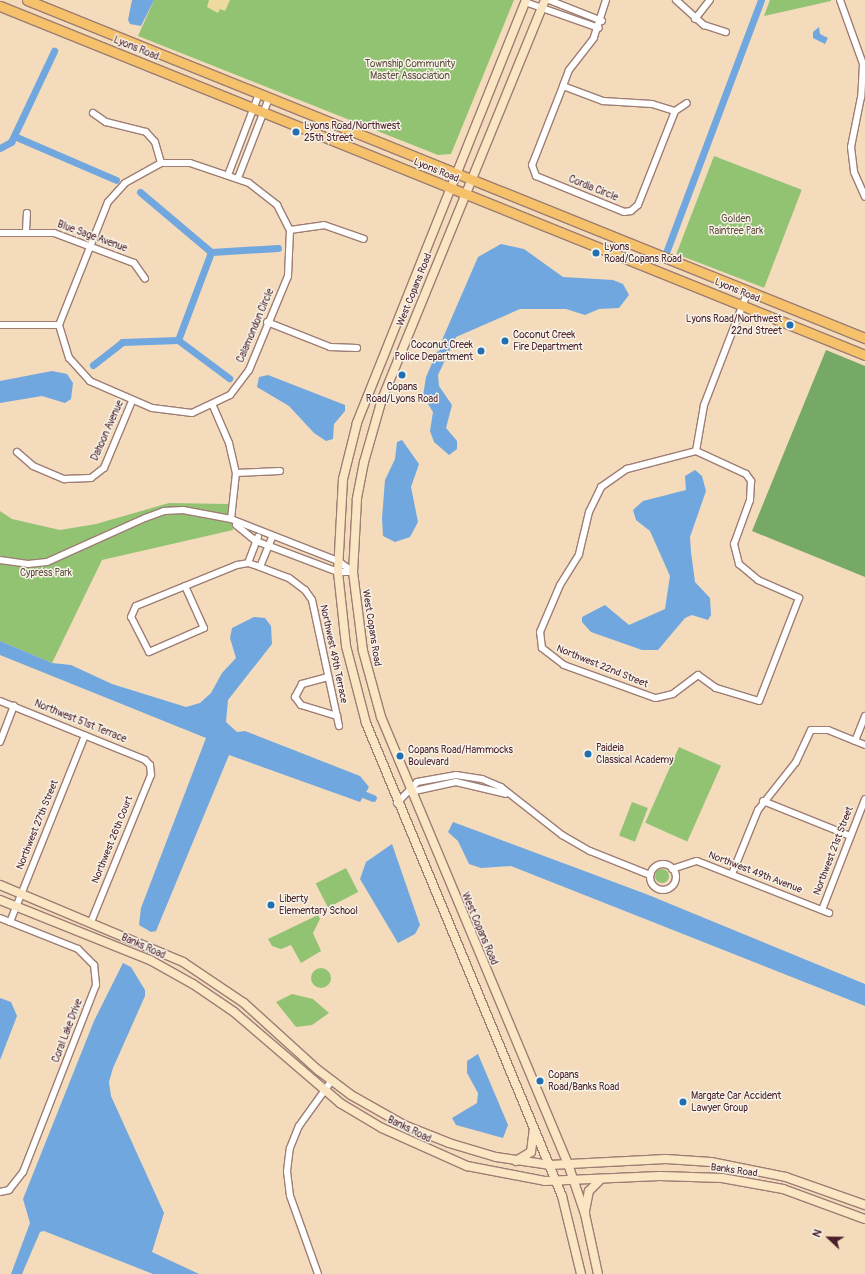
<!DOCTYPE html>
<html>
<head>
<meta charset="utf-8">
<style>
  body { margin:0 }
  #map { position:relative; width:865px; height:1274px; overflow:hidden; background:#f3dbbc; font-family:Pangolin,sans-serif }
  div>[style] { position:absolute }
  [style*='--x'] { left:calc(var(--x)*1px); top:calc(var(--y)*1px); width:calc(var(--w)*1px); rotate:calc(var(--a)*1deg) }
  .green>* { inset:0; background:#92c373; transform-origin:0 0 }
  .round { border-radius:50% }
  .forest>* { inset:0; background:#75a965 }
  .sand>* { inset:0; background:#eeda9e }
  .water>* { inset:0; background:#71a7df }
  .canal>* { height:7px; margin:-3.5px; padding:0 3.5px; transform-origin:3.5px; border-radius:3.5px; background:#71a7df }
  .roads { filter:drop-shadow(1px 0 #9e7d74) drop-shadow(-1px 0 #9e7d74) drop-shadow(0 1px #9e7d74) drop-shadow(0 -1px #9e7d74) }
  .street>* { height:6px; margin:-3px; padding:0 3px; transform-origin:3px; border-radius:3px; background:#fff }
  .street>.ring { margin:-3px; padding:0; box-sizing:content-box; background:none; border:6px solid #fff; border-radius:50% }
  .secondary>* { height:8px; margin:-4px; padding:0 4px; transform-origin:4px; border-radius:4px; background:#fbe6c4 }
  .primary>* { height:9px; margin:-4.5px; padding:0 4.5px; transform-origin:4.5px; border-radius:4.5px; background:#f5c16b }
  .dots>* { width:11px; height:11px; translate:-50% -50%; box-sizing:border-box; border:2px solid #f7f3e8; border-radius:50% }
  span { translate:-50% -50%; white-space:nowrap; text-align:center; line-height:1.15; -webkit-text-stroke:3px #f7f3e8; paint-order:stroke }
  .street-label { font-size:10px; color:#4a1f2b }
  .park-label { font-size:10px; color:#605041 }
  .poi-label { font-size:10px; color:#4a1f2b }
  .left { translate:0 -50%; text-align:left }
  .right { translate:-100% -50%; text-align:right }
  .north { position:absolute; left:809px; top:1218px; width:40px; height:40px; -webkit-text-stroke:3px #f7f3e8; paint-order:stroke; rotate:292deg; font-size:11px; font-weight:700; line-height:16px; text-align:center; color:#4a1f2b }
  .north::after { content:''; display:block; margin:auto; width:14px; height:18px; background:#4a1f2b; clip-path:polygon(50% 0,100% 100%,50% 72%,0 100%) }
</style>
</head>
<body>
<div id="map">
  <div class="green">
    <div style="clip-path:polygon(154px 0,514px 0,451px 154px,438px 155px,138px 36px)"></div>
    <div style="clip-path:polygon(770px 0,831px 0,831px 1px,764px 16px)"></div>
    <div style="left:714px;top:156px;width:94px;height:105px;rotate:21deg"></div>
    <div style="clip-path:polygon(169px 503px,228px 504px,233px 530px,102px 560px,52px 663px,0 641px,0 511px,12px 519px,60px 530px,96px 524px)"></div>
    <div style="left:679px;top:747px;width:46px;height:83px;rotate:24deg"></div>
    <div style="left:632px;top:802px;width:17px;height:36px;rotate:21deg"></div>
    <div style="left:346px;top:868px;width:27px;height:34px;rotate:63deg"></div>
    <div class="round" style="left:655px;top:869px;width:14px;height:14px"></div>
    <div style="clip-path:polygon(318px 915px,320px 919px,313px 933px,321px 951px,301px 963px,291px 945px,281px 949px,272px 946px,268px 939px)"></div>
    <div class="round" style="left:311px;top:968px;width:20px;height:20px"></div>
    <div style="clip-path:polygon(292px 994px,313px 999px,329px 1013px,312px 1025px,296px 1027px,276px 1002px)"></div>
  </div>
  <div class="forest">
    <div style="clip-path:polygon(826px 350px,865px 366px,865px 577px,752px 531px)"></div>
  </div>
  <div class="sand">
    <div style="clip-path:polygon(209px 0,230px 0,225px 11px,220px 9px,218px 13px,207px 7px)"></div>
  </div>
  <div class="water">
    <div style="clip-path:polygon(132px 0,154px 0,141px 26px,130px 24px,128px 20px)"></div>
    <div style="clip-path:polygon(819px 27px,820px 34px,828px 38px,825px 44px,813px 38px,813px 32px)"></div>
    <div style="clip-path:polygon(501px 244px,524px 249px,563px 277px,613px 280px,623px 284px,629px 295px,619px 308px,599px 309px,585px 315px,566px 309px,520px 309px,456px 337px,438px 375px,439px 386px,452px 405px,446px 428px,457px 441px,457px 449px,449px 455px,434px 442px,430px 431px,433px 412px,423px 396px,426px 377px,478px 257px)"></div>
    <div style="clip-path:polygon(52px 371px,67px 374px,73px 383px,71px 399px,65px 403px,42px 396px,0 403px,0 381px)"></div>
    <div style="clip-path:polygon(268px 375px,345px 405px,345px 411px,334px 424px,333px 439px,326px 441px,314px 433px,289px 406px,257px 387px,259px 377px)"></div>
    <div style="clip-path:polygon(402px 440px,419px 464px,411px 487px,418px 522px,410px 537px,395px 542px,383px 536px,382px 518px,385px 480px,395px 459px,397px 442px)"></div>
    <div style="clip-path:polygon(695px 470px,702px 476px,706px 491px,690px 537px,691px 552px,695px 582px,710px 598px,711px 615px,708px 620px,692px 615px,685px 618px,658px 650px,642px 650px,591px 632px,582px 622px,582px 617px,605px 605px,629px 625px,665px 609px,670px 576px,650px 531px,636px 520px,633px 510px,643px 501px,686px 490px,685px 476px)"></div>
    <div style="clip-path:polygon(254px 617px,265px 618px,271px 626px,272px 644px,228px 700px,226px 722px,237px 732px,245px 731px,360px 776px,369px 787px,360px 802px,229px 755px,156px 931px,151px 932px,139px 925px,141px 908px,206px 738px,0 655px,0 641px,52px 663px,71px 665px,112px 684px,186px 707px,200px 703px,211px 693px,222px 673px,236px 658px,230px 638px,232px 628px)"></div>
    <div style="clip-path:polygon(453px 822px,646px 894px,865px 984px,865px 1006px,511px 866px,481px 868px,469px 864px,458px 841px,448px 832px)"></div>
    <div style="clip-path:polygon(392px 844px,420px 925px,415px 934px,398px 943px,360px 879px,366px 862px)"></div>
    <div style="clip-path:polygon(123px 963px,131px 967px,145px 990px,145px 996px,113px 1068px,109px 1082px,111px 1096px,164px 1213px,152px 1252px,199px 1274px,153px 1274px,44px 1231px,40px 1232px,22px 1274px,11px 1274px,30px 1223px,23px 1199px,94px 1021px)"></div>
    <div style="clip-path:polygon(0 998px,11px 1002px,17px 1016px,0 1060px)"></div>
    <div style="clip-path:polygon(478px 1054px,508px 1125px,503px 1138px,456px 1125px,452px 1118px,477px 1103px,478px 1093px,467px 1073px,467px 1061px)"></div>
  </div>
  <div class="canal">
    <div style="--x:14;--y:136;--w:111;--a:23.3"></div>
    <div style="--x:0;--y:148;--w:13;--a:-29"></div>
    <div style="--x:11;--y:142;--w:101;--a:-64.7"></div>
    <div style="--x:140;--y:192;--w:93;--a:40.2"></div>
    <div style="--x:667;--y:250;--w:267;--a:-69.4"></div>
    <div style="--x:178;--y:340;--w:64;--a:36.7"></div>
    <div style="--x:93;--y:365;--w:37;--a:-38"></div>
    <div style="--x:122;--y:342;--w:56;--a:-2"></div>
    <div style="--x:178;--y:340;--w:94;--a:-69.4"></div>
    <div style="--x:211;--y:252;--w:67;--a:-3.4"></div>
    <div style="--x:358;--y:792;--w:16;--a:22"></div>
  </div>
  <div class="roads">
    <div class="street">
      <div style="--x:549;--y:0;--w:57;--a:21.6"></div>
      <div style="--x:606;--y:0;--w:40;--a:108"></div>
      <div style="--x:594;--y:38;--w:41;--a:128"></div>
      <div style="--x:569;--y:70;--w:17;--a:111"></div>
      <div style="--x:563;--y:86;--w:85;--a:111.4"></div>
      <div style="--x:532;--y:165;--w:12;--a:70"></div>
      <div style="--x:536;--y:176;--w:95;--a:22.2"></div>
      <div style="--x:624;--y:212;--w:7;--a:-8"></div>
      <div style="--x:631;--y:211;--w:9;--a:-41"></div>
      <div style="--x:638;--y:205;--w:101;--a:-68.5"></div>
      <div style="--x:675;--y:111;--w:14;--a:-34"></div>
      <div style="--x:676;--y:0;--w:38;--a:42"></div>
      <div style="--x:704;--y:25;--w:23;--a:18"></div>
      <div style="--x:840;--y:0;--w:68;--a:70.2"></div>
      <div style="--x:863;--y:64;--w:33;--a:93"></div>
      <div style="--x:861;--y:97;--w:51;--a:101.3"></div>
      <div style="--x:851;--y:147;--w:25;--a:83"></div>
      <div style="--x:854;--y:172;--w:27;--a:66"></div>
      <div style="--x:525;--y:2;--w:78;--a:19.4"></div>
      <div style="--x:695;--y:19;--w:24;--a:-52"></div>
      <div style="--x:563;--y:86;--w:43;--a:20.6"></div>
      <div style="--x:603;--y:101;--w:49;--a:3.5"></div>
      <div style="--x:652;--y:104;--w:24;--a:17"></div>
      <div style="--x:93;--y:113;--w:16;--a:35"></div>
      <div style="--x:106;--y:122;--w:41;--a:14"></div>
      <div style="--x:146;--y:132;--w:13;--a:48"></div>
      <div style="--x:155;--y:142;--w:22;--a:74"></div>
      <div style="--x:161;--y:163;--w:29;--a:0"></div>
      <div style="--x:190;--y:163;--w:62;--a:18.7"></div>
      <div style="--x:249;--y:183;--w:36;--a:38"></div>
      <div style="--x:277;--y:205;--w:28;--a:63"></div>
      <div style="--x:290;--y:230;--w:46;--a:92.5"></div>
      <div style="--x:288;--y:276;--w:102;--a:112.5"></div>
      <div style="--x:249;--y:370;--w:31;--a:127"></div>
      <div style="--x:230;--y:395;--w:42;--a:154.7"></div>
      <div style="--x:192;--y:413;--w:40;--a:-172.9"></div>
      <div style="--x:152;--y:408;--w:68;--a:-156.5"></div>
      <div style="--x:90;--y:381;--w:31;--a:-132"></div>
      <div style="--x:69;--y:358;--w:34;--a:-107"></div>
      <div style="--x:59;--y:325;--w:132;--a:-68.3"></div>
      <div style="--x:108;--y:202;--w:25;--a:-48"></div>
      <div style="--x:125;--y:183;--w:41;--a:-29.1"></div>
      <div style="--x:228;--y:175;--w:87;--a:-69.1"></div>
      <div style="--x:238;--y:178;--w:86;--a:-68.8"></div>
      <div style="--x:290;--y:230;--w:34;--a:-8"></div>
      <div style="--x:324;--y:225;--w:42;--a:19.3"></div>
      <div style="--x:26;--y:231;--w:18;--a:-87"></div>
      <div style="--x:0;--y:233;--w:54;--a:0"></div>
      <div style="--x:54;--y:233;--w:85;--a:20.6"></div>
      <div style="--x:134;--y:263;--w:19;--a:55"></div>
      <div style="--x:267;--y:322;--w:68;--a:21.6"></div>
      <div style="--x:330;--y:347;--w:27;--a:2"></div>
      <div style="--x:0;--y:325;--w:59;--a:0"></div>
      <div style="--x:213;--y:406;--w:40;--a:66.6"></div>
      <div style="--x:229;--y:443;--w:31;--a:77"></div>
      <div style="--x:236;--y:473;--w:46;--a:96.2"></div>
      <div style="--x:696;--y:451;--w:55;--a:24.7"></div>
      <div style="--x:746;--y:474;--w:9;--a:54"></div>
      <div style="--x:751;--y:481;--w:19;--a:93"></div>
      <div style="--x:750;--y:500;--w:47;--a:110"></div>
      <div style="--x:734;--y:544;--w:21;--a:76"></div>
      <div style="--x:739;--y:564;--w:25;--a:40"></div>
      <div style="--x:758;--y:580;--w:45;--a:23.7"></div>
      <div style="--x:799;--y:598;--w:110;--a:111.2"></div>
      <div style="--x:759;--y:701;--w:45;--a:-163.2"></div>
      <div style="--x:716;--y:688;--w:22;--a:-144"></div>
      <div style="--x:698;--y:675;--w:31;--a:143"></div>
      <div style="--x:673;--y:694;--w:18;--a:167"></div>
      <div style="--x:655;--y:698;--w:97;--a:-160.1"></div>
      <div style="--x:564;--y:665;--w:28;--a:-142"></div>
      <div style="--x:542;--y:648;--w:16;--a:-97"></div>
      <div style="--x:540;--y:632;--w:51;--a:-66.9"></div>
      <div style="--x:560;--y:585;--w:36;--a:-58"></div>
      <div style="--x:579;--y:554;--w:43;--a:-76.6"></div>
      <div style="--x:589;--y:512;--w:28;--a:-64"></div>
      <div style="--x:601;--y:487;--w:32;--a:-35"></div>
      <div style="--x:627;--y:469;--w:71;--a:-14.6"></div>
      <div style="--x:696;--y:451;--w:47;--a:-80.1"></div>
      <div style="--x:704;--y:405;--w:122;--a:-68.9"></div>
      <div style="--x:17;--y:452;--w:21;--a:41"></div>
      <div style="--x:33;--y:466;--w:34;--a:23"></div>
      <div style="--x:64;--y:479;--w:27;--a:-2"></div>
      <div style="--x:91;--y:478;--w:16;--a:-38"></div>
      <div style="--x:104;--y:468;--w:73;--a:-67.3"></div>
      <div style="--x:236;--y:473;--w:44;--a:-2.6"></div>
      <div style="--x:236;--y:525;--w:26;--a:39"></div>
      <div style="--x:256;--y:541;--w:88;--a:20.7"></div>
      <div style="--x:338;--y:572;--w:15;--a:0"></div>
      <div style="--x:0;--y:560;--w:28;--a:8"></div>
      <div style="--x:28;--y:564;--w:19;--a:-6"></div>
      <div style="--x:47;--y:562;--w:107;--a:-24.2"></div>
      <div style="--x:145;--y:518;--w:20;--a:-20"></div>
      <div style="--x:164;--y:511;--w:19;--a:-3"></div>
      <div style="--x:183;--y:510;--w:49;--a:10.6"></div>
      <div style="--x:231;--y:519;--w:115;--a:21.4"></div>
      <div style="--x:338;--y:561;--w:19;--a:36"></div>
      <div style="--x:248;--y:563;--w:28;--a:-69"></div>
      <div style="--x:260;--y:567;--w:32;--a:-68"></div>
      <div style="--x:185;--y:586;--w:46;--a:65.7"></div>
      <div style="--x:204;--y:628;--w:60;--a:156.4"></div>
      <div style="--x:149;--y:652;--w:39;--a:-117"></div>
      <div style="--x:131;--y:617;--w:12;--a:-66"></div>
      <div style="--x:136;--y:606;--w:109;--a:-22.1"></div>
      <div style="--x:237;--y:565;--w:11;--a:-10"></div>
      <div style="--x:248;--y:563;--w:13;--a:18"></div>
      <div style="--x:260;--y:567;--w:31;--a:21"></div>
      <div style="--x:289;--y:578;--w:20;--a:37"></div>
      <div style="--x:305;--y:590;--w:12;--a:55"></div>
      <div style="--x:312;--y:600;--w:129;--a:77.9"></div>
      <div style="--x:328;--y:677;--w:27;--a:165"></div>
      <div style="--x:302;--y:684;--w:15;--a:118"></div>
      <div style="--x:295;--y:697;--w:10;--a:53"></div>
      <div style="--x:301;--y:705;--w:38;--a:17"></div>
      <div style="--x:0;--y:701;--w:157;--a:22.1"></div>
      <div style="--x:145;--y:760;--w:7;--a:45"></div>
      <div style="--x:150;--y:765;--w:10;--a:84"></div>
      <div style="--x:151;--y:775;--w:159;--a:112.2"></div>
      <div style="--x:855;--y:741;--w:27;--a:-68"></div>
      <div style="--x:0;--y:742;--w:39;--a:-69"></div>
      <div style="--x:410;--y:792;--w:47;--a:-12.3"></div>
      <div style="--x:456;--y:782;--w:51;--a:13.5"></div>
      <div style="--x:763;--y:801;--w:94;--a:21.9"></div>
      <div style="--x:397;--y:803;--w:29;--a:-46"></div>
      <div style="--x:417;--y:782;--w:40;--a:-10"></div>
      <div style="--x:456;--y:775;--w:26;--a:9"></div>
      <div style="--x:482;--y:779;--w:21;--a:23"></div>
      <div style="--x:501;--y:787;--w:78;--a:38.2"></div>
      <div style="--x:562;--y:835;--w:32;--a:30"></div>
      <div style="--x:590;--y:851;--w:65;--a:21.8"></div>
      <div class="ring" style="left:650px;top:864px;width:20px;height:20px"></div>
      <div style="--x:672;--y:869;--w:26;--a:-18"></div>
      <div style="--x:697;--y:861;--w:142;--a:21.5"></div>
      <div style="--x:732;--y:874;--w:69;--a:-67.9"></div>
      <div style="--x:758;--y:810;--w:61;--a:-51.6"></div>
      <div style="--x:796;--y:762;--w:35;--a:-65"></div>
      <div style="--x:811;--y:730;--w:17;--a:0"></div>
      <div style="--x:828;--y:730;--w:40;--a:22"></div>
      <div style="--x:822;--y:910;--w:119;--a:-68.8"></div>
      <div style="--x:0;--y:918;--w:84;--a:21.7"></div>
      <div style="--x:78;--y:949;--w:23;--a:45"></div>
      <div style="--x:94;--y:965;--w:20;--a:84"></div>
      <div style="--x:96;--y:985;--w:201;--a:111.3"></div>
      <div style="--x:23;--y:1172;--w:23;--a:128"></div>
      <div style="--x:9;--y:1190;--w:9;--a:167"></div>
      <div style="--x:10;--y:922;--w:201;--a:-68.1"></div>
      <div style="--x:318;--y:1274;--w:83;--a:-109.7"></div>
      <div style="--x:290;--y:1196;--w:25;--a:-97"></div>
      <div style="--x:287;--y:1171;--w:23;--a:-83"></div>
      <div style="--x:290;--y:1148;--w:24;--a:-68"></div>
      <div style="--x:299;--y:1126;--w:57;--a:-54.3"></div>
    </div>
    <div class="secondary">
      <div style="--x:526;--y:0;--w:456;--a:111.8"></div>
      <div style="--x:357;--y:423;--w:58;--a:104"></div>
      <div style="--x:343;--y:479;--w:93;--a:93.1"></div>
      <div style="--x:338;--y:572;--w:74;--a:83.8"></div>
      <div style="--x:346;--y:646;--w:80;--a:75.4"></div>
      <div style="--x:366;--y:723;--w:512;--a:67.49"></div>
      <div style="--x:562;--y:1196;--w:80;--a:76.3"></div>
      <div style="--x:545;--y:0;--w:431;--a:112.2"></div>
      <div style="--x:382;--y:399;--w:66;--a:105.9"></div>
      <div style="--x:364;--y:462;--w:38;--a:101"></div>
      <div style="--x:357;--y:499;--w:73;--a:93.1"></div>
      <div style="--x:353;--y:572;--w:80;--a:82.8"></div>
      <div style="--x:363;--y:651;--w:68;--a:74.7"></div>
      <div style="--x:381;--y:717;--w:485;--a:67.3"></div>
      <div style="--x:568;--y:1164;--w:53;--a:71.2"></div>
      <div style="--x:585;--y:1214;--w:61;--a:77.8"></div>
      <div style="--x:0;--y:885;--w:199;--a:22.8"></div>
      <div style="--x:183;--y:962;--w:73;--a:33.9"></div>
      <div style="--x:244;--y:1003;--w:100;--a:42.2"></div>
      <div style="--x:318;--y:1070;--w:41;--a:37.1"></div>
      <div style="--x:351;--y:1095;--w:61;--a:29.5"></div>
      <div style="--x:404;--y:1125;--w:48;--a:21.8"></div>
      <div style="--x:449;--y:1143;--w:49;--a:16.6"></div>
      <div style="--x:496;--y:1157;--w:55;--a:8.4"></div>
      <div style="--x:550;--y:1165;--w:116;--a:-3"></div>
      <div style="--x:666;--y:1159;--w:45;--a:3.8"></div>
      <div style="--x:711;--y:1162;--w:76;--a:11.3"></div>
      <div style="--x:786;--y:1177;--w:84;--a:19.5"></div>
      <div style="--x:0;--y:900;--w:162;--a:21.8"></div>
      <div style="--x:150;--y:960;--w:49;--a:29.2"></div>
      <div style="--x:193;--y:984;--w:50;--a:34.3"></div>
      <div style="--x:234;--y:1012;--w:140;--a:40.6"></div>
      <div style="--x:340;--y:1103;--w:49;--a:30.8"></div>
      <div style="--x:382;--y:1128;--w:93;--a:24.1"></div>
      <div style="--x:467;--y:1166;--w:79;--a:10.9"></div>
      <div style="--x:545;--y:1181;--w:115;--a:-2.5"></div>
      <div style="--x:660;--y:1176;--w:62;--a:1.8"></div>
      <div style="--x:722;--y:1178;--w:62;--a:10.2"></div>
      <div style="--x:783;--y:1189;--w:87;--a:20.1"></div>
      <div style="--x:516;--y:1161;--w:17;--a:-31"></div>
      <div style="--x:531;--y:1152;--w:23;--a:-83"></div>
      <div style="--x:585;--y:1211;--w:20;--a:-79"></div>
      <div style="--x:589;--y:1191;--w:17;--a:-45"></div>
    </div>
    <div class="primary">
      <div style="--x:27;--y:0;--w:904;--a:21.97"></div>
      <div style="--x:0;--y:6;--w:933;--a:21.97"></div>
    </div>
  </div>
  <div class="dots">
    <div style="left:296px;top:132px;background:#1f6fb2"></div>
    <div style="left:596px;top:253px;background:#1f6fb2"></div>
    <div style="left:790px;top:325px;background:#1f6fb2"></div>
    <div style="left:505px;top:341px;background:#1f6fb2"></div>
    <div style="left:481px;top:351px;background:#1f6fb2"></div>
    <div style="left:402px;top:375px;background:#1f6fb2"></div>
    <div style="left:588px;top:754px;background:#1f6fb2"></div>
    <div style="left:400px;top:756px;background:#1f6fb2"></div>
    <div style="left:271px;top:905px;background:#1f6fb2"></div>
    <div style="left:540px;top:1081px;background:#1f6fb2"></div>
    <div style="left:683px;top:1102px;background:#1f6fb2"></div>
  </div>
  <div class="street-label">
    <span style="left:136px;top:49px;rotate:22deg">Lyons Road</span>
    <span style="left:436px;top:171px;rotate:22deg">Lyons Road</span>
    <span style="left:593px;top:189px;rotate:22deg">Cordia Circle</span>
    <span style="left:92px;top:237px;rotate:20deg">Blue Sage Avenue</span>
    <span style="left:415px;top:290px;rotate:-68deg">West Copans Road</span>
    <span style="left:737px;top:291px;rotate:22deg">Lyons Road</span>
    <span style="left:256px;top:326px;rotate:-67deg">Calamondon Circle</span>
    <span style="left:108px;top:431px;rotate:-66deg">Dahoon Avenue</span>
    <span style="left:371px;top:628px;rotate:81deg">West Copans Road</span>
    <span style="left:333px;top:654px;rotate:78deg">Northwest 49th Terrace</span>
    <span style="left:602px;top:667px;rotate:22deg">Northwest 22nd Street</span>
    <span style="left:80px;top:722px;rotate:22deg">Northwest 51st Terrace</span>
    <span style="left:38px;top:825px;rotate:-68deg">Northwest 27th Street</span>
    <span style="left:113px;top:840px;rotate:-68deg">Northwest 26th Court</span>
    <span style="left:834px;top:851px;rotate:-69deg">Northwest 21st Street</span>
    <span style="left:755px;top:873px;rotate:21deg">Northwest 49th Avenue</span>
    <span style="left:479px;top:929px;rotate:67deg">West Copans Road</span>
    <span style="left:143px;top:947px;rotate:24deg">Banks Road</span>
    <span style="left:68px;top:1031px;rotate:-69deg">Coral Lake Drive</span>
    <span style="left:409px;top:1130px;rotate:26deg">Banks Road</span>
    <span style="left:734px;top:1171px;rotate:8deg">Banks Road</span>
  </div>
  <div class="park-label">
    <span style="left:410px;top:70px">Township Community<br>Master Association</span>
    <span style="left:736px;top:225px">Golden<br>Raintree Park</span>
    <span style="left:46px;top:574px">Cypress Park</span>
  </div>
  <div class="poi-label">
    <span class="left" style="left:304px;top:132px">Lyons Road/Northwest<br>25th Street</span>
    <span class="left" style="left:604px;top:253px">Lyons<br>Road/Copans Road</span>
    <span class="right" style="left:782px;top:325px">Lyons Road/Northwest<br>22nd Street</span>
    <span class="left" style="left:513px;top:341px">Coconut Creek<br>Fire Department</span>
    <span class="right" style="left:473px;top:351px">Coconut Creek<br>Police Department</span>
    <span style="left:402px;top:393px">Copans<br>Road/Lyons Road</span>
    <span class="left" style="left:596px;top:754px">Paideia<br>Classical Academy</span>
    <span class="left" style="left:408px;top:756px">Copans Road/Hammocks<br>Boulevard</span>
    <span class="left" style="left:279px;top:905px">Liberty<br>Elementary School</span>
    <span class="left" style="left:548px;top:1081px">Copans<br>Road/Banks Road</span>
    <span class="left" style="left:691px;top:1102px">Margate Car Accident<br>Lawyer Group</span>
  </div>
  <div class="north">N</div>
</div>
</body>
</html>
